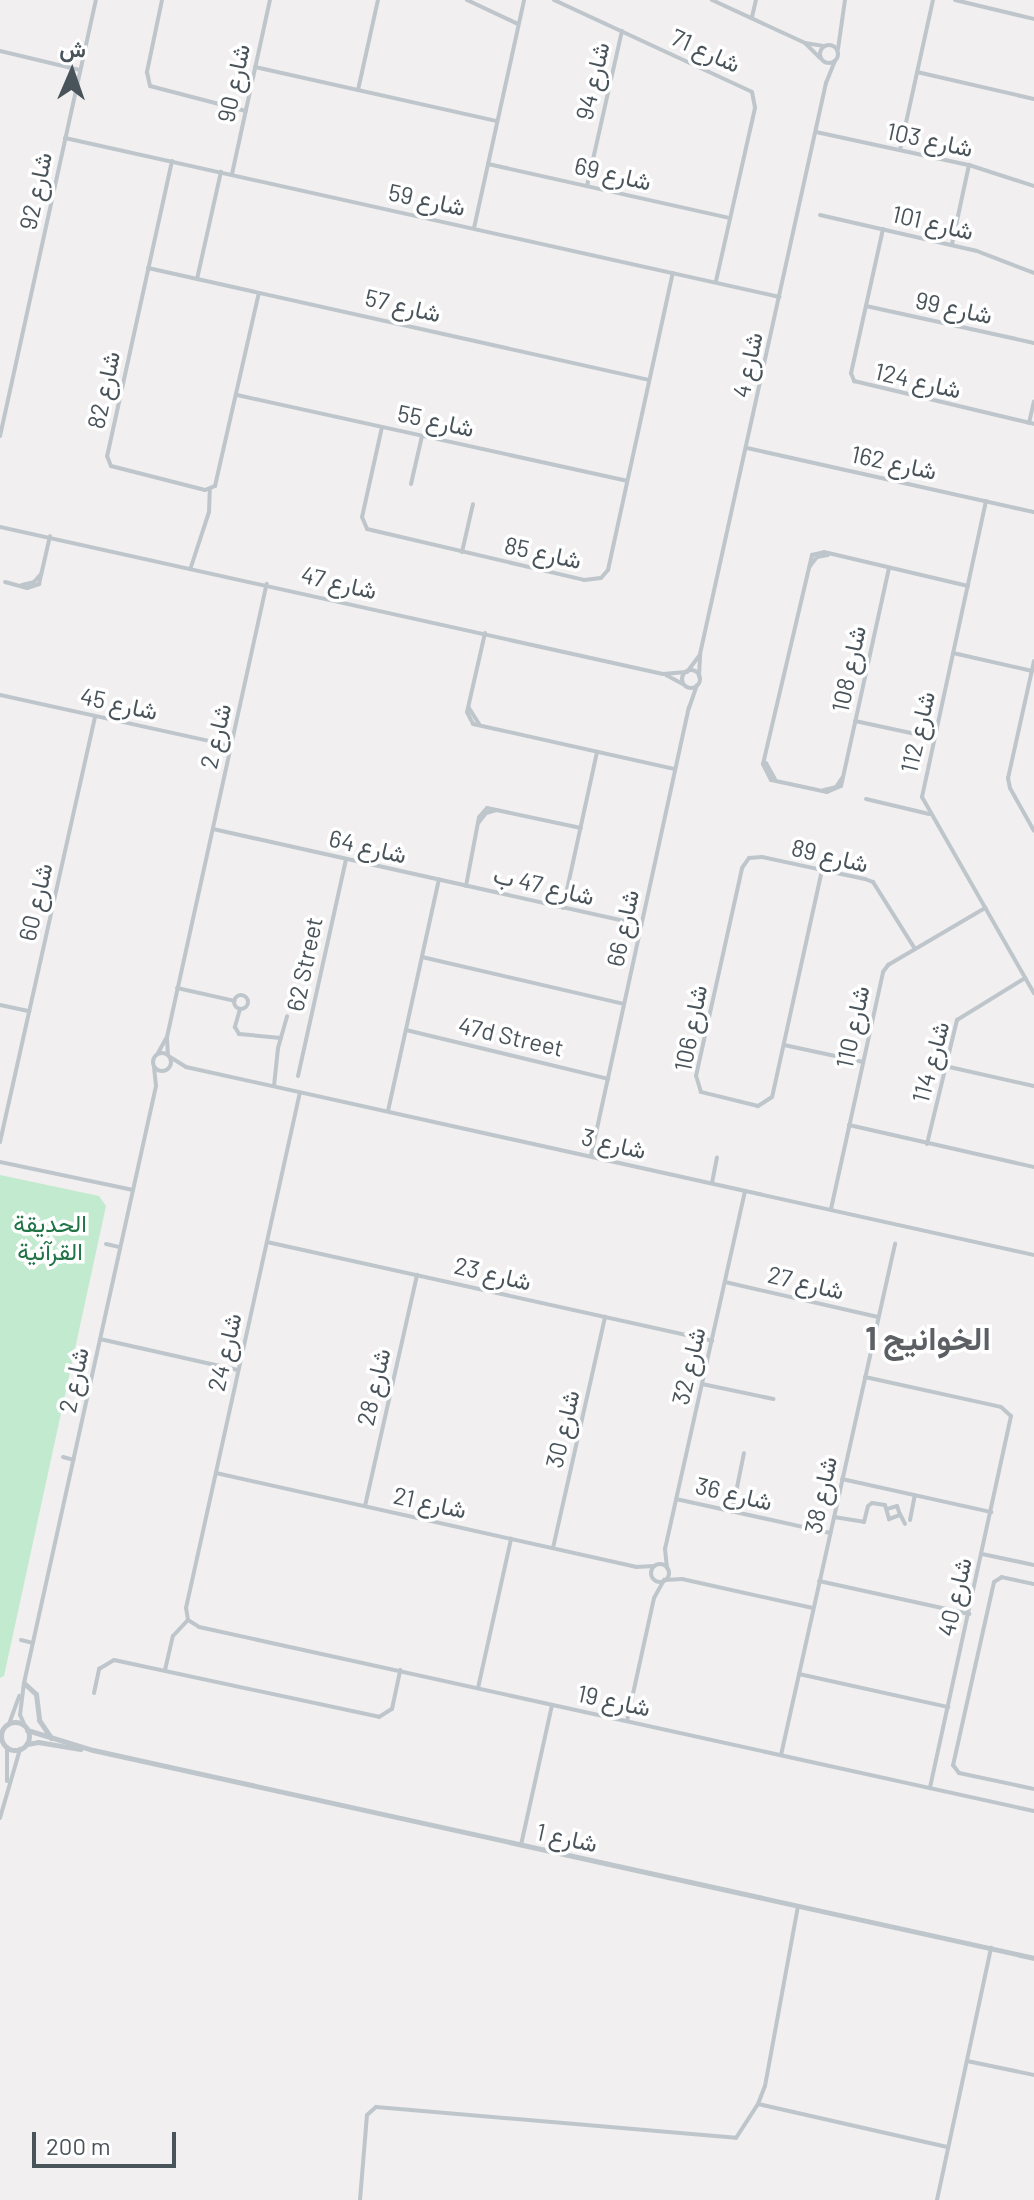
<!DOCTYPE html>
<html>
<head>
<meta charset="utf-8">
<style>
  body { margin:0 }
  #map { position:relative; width:1034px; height:2200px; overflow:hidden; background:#f1efef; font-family:Barlow,Vazirmatn,sans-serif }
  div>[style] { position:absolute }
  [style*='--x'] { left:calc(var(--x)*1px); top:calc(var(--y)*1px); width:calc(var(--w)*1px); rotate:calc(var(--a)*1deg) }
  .green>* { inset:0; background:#c1eacf }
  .minor>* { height:4px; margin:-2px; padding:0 2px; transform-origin:2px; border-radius:2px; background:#bec6cc }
  .minor>.ring { margin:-2px; padding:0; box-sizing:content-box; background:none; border:4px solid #bec6cc; border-radius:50% }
  .tertiary>* { height:5px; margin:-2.5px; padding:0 2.5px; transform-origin:2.5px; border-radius:2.5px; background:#bec6cc }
  .tertiary>.ring { margin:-2.5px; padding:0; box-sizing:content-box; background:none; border:5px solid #bec6cc; border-radius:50% }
  span { translate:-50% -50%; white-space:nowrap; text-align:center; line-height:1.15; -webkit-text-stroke:7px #fff; paint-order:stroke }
  .street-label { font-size:24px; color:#49535a }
  .park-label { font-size:24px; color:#217446 }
  .district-label { font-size:32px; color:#5c5f63; font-weight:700 }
  .north { position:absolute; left:32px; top:32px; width:80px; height:80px; -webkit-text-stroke:6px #fff; paint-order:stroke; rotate:2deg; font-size:22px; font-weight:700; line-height:32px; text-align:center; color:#49535a }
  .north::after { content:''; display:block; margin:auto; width:28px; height:36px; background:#49535a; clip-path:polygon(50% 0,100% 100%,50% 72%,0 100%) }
  .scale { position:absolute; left:32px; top:2132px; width:144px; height:36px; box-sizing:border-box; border:4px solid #49535a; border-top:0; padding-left:10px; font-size:24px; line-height:28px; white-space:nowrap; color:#49535a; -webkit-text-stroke:6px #fff; paint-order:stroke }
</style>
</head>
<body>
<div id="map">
  <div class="green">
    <div style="clip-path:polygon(0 1175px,99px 1196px,106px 1206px,4px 1676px,0 1678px)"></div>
  </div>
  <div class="minor">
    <div style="--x:162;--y:0;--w:74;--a:101.8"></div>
    <div style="--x:147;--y:72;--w:14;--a:78"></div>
    <div style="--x:150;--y:86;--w:99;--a:14.6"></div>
    <div style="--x:467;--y:0;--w:56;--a:25.2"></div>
    <div style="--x:554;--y:0;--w:218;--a:24.9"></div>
    <div style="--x:752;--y:92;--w:16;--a:79"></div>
    <div style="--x:755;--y:108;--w:177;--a:102.7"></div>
    <div style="--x:712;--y:0;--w:102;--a:24.8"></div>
    <div style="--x:805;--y:43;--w:20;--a:9"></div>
    <div style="--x:955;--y:0;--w:81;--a:13.5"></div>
    <div style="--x:752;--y:17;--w:17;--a:-77"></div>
    <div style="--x:806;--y:44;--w:20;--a:45"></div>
    <div class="ring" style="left:820px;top:45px;width:14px;height:14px"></div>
    <div style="--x:838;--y:49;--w:49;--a:-81.9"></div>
    <div style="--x:0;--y:51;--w:82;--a:13.4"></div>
    <div style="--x:255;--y:67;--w:248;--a:12.6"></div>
    <div style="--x:917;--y:72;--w:120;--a:13"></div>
    <div style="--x:358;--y:90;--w:92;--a:-77.5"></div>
    <div style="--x:816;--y:132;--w:157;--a:12.2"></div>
    <div style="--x:969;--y:165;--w:68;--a:17.9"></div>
    <div style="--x:65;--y:138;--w:732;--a:12.54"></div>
    <div style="--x:900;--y:150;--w:154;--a:-77.6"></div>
    <div style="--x:172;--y:161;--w:302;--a:102.4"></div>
    <div style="--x:107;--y:456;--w:11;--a:68"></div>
    <div style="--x:111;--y:466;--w:97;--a:14.3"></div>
    <div style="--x:205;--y:490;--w:11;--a:-22"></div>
    <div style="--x:215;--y:486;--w:198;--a:-77.2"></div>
    <div style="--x:488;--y:164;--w:248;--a:12.6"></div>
    <div style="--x:232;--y:174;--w:178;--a:-77.7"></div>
    <div style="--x:587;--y:186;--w:159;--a:-77.3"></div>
    <div style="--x:820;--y:215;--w:161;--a:12.9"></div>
    <div style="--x:977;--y:251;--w:61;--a:21.1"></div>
    <div style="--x:474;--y:228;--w:233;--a:-77.6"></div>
    <div style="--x:883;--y:229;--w:148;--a:102.5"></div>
    <div style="--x:851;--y:373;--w:9;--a:69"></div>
    <div style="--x:854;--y:381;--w:185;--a:13.4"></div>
    <div style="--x:952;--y:244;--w:81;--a:-77.9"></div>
    <div style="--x:148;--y:268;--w:513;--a:12.6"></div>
    <div style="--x:197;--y:279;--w:110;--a:-77.4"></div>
    <div style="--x:866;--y:306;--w:172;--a:12.4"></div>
    <div style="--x:237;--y:395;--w:399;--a:12.4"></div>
    <div style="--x:1029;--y:423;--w:22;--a:-77"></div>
    <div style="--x:382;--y:427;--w:92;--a:102.5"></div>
    <div style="--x:362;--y:517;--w:13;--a:67"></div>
    <div style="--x:367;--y:529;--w:223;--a:13.2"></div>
    <div style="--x:584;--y:580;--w:17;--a:-7"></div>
    <div style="--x:601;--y:578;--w:11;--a:-49"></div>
    <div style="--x:608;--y:570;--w:304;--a:-77.7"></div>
    <div style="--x:0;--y:436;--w:446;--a:-77.6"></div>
    <div style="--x:747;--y:448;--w:294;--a:12.6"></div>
    <div style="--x:411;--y:484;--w:49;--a:-77.1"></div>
    <div style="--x:986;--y:501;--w:303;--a:102.2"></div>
    <div style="--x:922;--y:797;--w:226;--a:60.3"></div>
    <div style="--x:0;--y:527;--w:679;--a:12.5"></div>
    <div style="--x:663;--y:674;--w:23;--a:-5"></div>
    <div style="--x:462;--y:552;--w:49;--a:-77.1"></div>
    <div style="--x:810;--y:566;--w:11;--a:-52"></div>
    <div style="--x:817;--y:557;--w:11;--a:-10"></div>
    <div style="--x:191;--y:567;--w:58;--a:-71.9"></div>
    <div style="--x:209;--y:512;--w:23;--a:-88"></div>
    <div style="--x:889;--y:568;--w:223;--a:102.4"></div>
    <div style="--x:841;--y:786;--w:15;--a:157"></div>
    <div style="--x:827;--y:792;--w:57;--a:-167.9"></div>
    <div style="--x:771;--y:780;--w:18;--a:-117"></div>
    <div style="--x:763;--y:764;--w:215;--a:-76.8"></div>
    <div style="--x:812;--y:555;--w:12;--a:-14"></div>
    <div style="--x:824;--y:552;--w:148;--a:13.3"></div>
    <div style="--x:5;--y:582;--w:23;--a:15"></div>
    <div style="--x:27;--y:588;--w:13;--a:-18"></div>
    <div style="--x:39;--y:584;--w:49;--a:-77.1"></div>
    <div style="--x:22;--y:585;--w:12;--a:-14"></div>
    <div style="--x:34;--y:582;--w:11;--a:-49"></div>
    <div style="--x:485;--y:633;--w:81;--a:102.8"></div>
    <div style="--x:467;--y:712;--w:13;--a:63"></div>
    <div style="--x:473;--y:724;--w:207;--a:12.6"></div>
    <div style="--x:953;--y:653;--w:81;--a:12.8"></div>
    <div style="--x:1034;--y:661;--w:120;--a:102.5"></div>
    <div style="--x:1008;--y:778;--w:10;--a:79"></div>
    <div style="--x:1010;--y:788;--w:49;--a:60.8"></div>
    <div class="ring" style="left:682px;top:670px;width:14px;height:14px"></div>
    <div style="--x:687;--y:672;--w:20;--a:-53"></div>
    <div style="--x:666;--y:675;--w:19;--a:28"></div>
    <div style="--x:699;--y:676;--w:22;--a:-87"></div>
    <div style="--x:700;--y:654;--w:585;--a:-77.56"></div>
    <div style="--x:826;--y:83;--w:24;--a:-68"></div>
    <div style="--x:0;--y:695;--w:237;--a:12.4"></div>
    <div style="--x:469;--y:708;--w:19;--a:58"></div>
    <div style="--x:855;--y:721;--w:81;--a:12.1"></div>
    <div style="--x:766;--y:763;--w:18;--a:61"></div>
    <div style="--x:824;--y:790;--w:12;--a:-14"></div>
    <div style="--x:836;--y:787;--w:11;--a:-56"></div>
    <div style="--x:866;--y:799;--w:65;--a:13.4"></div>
    <div style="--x:479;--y:822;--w:11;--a:-52"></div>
    <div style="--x:486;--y:813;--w:11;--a:-15"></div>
    <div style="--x:213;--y:829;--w:439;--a:12.6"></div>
    <div style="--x:822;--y:870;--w:232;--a:102.4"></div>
    <div style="--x:772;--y:1097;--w:17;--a:147"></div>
    <div style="--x:758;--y:1106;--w:59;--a:-166.2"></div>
    <div style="--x:701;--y:1092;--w:17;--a:-107"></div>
    <div style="--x:696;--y:1076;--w:213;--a:-77.5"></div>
    <div style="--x:742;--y:868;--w:12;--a:-55"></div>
    <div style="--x:749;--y:858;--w:13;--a:-4"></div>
    <div style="--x:762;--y:857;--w:61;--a:12.2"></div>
    <div style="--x:822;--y:870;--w:44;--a:11.8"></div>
    <div style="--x:865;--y:879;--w:9;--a:21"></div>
    <div style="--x:873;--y:882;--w:79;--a:57.9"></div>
    <div style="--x:466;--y:886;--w:70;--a:-79.3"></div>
    <div style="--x:479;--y:817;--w:12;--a:-48"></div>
    <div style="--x:487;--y:808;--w:96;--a:12"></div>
    <div style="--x:563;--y:908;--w:160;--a:-77.7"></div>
    <div style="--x:422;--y:957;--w:207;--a:13.1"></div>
    <div style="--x:177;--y:988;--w:59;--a:12.6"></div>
    <div class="ring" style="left:234px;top:995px;width:10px;height:10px"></div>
    <div style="--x:0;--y:1005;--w:30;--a:12"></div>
    <div style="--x:240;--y:1009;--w:19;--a:106"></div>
    <div style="--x:235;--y:1027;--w:8;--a:60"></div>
    <div style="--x:239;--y:1034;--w:42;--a:5.4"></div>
    <div style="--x:406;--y:1030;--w:208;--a:13.6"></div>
    <div style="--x:167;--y:1038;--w:17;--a:87"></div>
    <div style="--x:784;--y:1045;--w:81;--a:12.1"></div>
    <div class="ring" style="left:153px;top:1053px;width:14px;height:14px"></div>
    <div style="--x:158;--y:1053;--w:18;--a:-61"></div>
    <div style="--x:167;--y:1037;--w:464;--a:-77.6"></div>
    <div style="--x:170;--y:1057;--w:19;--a:32"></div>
    <div style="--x:186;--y:1067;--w:869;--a:12.5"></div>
    <div style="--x:945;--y:1066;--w:91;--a:12.7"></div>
    <div style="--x:298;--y:1076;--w:222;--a:-77.5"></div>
    <div style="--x:274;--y:1086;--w:38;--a:-84"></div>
    <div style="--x:278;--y:1048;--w:33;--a:-74"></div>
    <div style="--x:388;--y:1111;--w:237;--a:-77.6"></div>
    <div style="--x:849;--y:1125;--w:190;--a:12.8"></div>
    <div style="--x:0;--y:1142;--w:436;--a:-77.4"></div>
    <div style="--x:927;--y:1144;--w:128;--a:-76.4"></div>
    <div style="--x:957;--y:1020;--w:80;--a:-31.7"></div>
    <div style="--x:591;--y:1156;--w:459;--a:-77.7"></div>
    <div style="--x:689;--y:708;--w:24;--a:-71"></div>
    <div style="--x:0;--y:1162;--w:136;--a:11.9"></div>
    <div style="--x:712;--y:1183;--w:26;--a:-79"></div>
    <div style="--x:831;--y:1209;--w:243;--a:-77.6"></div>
    <div style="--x:883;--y:972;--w:9;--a:-54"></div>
    <div style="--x:888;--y:965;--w:113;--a:-30.4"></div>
    <div style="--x:267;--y:1242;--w:456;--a:12.5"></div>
    <div style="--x:106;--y:1244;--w:13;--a:13"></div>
    <div style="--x:725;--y:1282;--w:157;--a:12.9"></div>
    <div style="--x:100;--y:1339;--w:141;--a:12.7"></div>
    <div style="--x:865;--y:1377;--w:139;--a:12.4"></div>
    <div style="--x:1001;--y:1407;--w:13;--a:42"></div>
    <div style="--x:1011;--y:1416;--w:381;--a:102.3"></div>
    <div style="--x:702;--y:1384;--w:73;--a:11.9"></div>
    <div style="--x:63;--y:1457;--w:11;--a:15"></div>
    <div style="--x:216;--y:1473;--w:430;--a:12.6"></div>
    <div style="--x:636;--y:1567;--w:18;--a:-3"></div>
    <div style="--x:842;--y:1479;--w:153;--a:12.5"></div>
    <div style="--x:676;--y:1499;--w:158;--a:12.4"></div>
    <div style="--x:365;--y:1506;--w:237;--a:-77.3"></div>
    <div style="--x:732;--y:1512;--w:60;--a:-78.5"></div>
    <div style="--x:900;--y:1514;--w:11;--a:63"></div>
    <div style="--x:834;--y:1517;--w:30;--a:9"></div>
    <div style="--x:864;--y:1522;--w:16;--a:-76"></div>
    <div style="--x:868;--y:1506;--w:5;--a:-37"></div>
    <div style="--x:872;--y:1503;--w:13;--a:9"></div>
    <div style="--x:885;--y:1505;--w:15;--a:74"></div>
    <div style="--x:889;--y:1519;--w:12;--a:-20"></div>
    <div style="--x:900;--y:1515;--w:9;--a:-108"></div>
    <div style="--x:897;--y:1506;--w:10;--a:163"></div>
    <div style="--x:910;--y:1520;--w:25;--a:-79"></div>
    <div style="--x:553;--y:1548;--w:237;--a:-77.3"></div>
    <div style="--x:982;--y:1554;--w:53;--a:11.9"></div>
    <div class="ring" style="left:651px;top:1564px;width:14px;height:14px"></div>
    <div style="--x:667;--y:1568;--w:19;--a:-96"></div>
    <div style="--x:665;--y:1549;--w:367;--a:-77.4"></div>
    <div style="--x:665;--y:1580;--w:17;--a:-3"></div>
    <div style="--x:682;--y:1579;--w:134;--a:12.5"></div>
    <div style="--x:819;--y:1581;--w:154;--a:12.4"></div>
    <div style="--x:1034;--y:1584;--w:33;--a:-168"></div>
    <div style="--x:1002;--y:1577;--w:9;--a:148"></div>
    <div style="--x:994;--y:1582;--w:188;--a:102.6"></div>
    <div style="--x:953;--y:1765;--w:10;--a:53"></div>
    <div style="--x:959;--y:1773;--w:77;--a:12"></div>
    <div style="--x:188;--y:1620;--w:13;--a:32"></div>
    <div style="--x:199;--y:1627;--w:855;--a:12.43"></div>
    <div style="--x:188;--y:1620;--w:12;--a:-99"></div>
    <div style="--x:186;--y:1608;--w:528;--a:-77.54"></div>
    <div style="--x:21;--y:1640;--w:12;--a:14"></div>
    <div style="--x:165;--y:1670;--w:35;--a:-77"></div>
    <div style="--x:173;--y:1636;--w:22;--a:-47"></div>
    <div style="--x:799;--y:1674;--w:153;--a:12.5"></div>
    <div style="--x:478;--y:1688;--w:153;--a:-77.5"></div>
    <div style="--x:94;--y:1693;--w:25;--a:-78"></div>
    <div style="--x:99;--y:1669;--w:17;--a:-31"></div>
    <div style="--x:114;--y:1660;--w:271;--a:12.1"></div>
    <div style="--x:379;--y:1717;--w:15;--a:-32"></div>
    <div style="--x:392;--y:1709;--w:40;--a:-78"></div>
    <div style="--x:627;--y:1721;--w:126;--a:-77.6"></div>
    <div style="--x:654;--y:1598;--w:21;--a:-61"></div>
    <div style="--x:9;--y:1724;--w:30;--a:-70"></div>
    <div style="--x:25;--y:1726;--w:12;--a:-114"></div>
    <div style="--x:20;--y:1715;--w:32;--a:-83"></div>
    <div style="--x:24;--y:1683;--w:611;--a:-77.53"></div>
    <div style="--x:156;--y:1086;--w:19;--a:-96"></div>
    <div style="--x:781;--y:1755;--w:524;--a:-77.42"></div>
    <div style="--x:7;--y:1781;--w:34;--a:-90"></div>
    <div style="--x:0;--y:1818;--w:72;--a:-73.8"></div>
    <div style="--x:521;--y:1845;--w:143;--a:-77.5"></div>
    <div style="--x:967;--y:2061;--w:68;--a:11.8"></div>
    <div style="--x:758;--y:2104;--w:194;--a:12.8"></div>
    <div style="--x:360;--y:2200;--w:85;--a:-85.3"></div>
    <div style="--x:367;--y:2115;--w:12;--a:-42"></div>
    <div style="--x:376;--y:2107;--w:361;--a:4.9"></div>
    <div style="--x:736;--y:2138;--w:40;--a:-57.1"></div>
    <div style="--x:758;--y:2104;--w:19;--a:-69"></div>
    <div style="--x:765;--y:2086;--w:183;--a:-79.6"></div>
    <div style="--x:937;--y:2200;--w:258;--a:-77.9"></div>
  </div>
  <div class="tertiary">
    <div style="--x:24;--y:1683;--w:16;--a:43"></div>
    <div style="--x:36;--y:1694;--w:26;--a:83"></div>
    <div style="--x:39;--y:1720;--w:22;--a:56"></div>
    <div class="ring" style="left:1px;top:1722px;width:23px;height:23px"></div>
    <div style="--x:27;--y:1730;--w:69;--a:16.9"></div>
    <div style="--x:93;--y:1750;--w:964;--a:12.46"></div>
    <div style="--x:27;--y:1744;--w:11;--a:-10"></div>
    <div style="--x:38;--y:1742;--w:43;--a:9.5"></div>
  </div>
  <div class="street-label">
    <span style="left:706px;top:50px;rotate:24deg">شارع 71</span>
    <span style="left:592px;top:81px;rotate:-77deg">شارع 94</span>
    <span style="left:233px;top:83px;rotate:-78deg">شارع 90</span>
    <span style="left:930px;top:139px;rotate:12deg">شارع 103</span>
    <span style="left:613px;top:173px;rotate:13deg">شارع 69</span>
    <span style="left:35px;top:191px;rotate:-78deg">شارع 92</span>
    <span style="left:427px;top:199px;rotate:12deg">شارع 59</span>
    <span style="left:933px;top:222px;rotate:13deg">شارع 101</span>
    <span style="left:403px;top:305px;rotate:13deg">شارع 57</span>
    <span style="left:954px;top:307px;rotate:12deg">شارع 99</span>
    <span style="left:747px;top:365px;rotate:-78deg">شارع 4</span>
    <span style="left:918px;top:380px;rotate:13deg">شارع 124</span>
    <span style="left:103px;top:390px;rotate:-78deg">شارع 82</span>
    <span style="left:436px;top:420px;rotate:12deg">شارع 55</span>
    <span style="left:894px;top:462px;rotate:12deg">شارع 162</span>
    <span style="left:543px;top:552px;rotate:12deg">شارع 85</span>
    <span style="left:339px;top:582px;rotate:13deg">شارع 47</span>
    <span style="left:848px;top:669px;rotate:-78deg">شارع 108</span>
    <span style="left:119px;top:703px;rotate:12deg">شارع 45</span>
    <span style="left:917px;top:732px;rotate:-77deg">شارع 112</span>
    <span style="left:215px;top:736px;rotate:-77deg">شارع 2</span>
    <span style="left:368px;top:846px;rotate:13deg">شارع 64</span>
    <span style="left:830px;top:855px;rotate:13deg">شارع 89</span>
    <span style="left:544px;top:885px;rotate:13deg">شارع 47 ب</span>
    <span style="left:35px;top:902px;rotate:-77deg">شارع 60</span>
    <span style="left:622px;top:928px;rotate:-78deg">شارع 66</span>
    <span style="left:304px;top:964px;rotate:-78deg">62 Street</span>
    <span style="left:852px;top:1027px;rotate:-78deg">شارع 110</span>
    <span style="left:690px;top:1028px;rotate:-79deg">شارع 106</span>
    <span style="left:511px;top:1036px;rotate:13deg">47d Street</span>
    <span style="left:930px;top:1062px;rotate:-75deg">شارع 114</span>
    <span style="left:614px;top:1143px;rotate:13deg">شارع 3</span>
    <span style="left:493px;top:1273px;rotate:13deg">شارع 23</span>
    <span style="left:806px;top:1282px;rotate:13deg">شارع 27</span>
    <span style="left:224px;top:1352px;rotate:-77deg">شارع 24</span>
    <span style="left:688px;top:1366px;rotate:-77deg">شارع 32</span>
    <span style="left:73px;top:1380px;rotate:-78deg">شارع 2</span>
    <span style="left:373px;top:1387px;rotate:-77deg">شارع 28</span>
    <span style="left:562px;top:1429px;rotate:-77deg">شارع 30</span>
    <span style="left:734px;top:1493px;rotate:13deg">شارع 36</span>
    <span style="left:820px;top:1495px;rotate:-78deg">شارع 38</span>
    <span style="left:430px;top:1502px;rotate:12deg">شارع 21</span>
    <span style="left:954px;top:1597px;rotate:-77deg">شارع 40</span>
    <span style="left:614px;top:1700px;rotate:12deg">شارع 19</span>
    <span style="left:567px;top:1837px;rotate:12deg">شارع 1</span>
  </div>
  <div class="park-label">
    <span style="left:50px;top:1237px">الحديقة<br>القرآنية</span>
  </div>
  <div class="district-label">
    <span style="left:928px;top:1337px">الخوانيج 1</span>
  </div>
  <div class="north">ش</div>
  <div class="scale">200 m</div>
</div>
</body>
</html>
